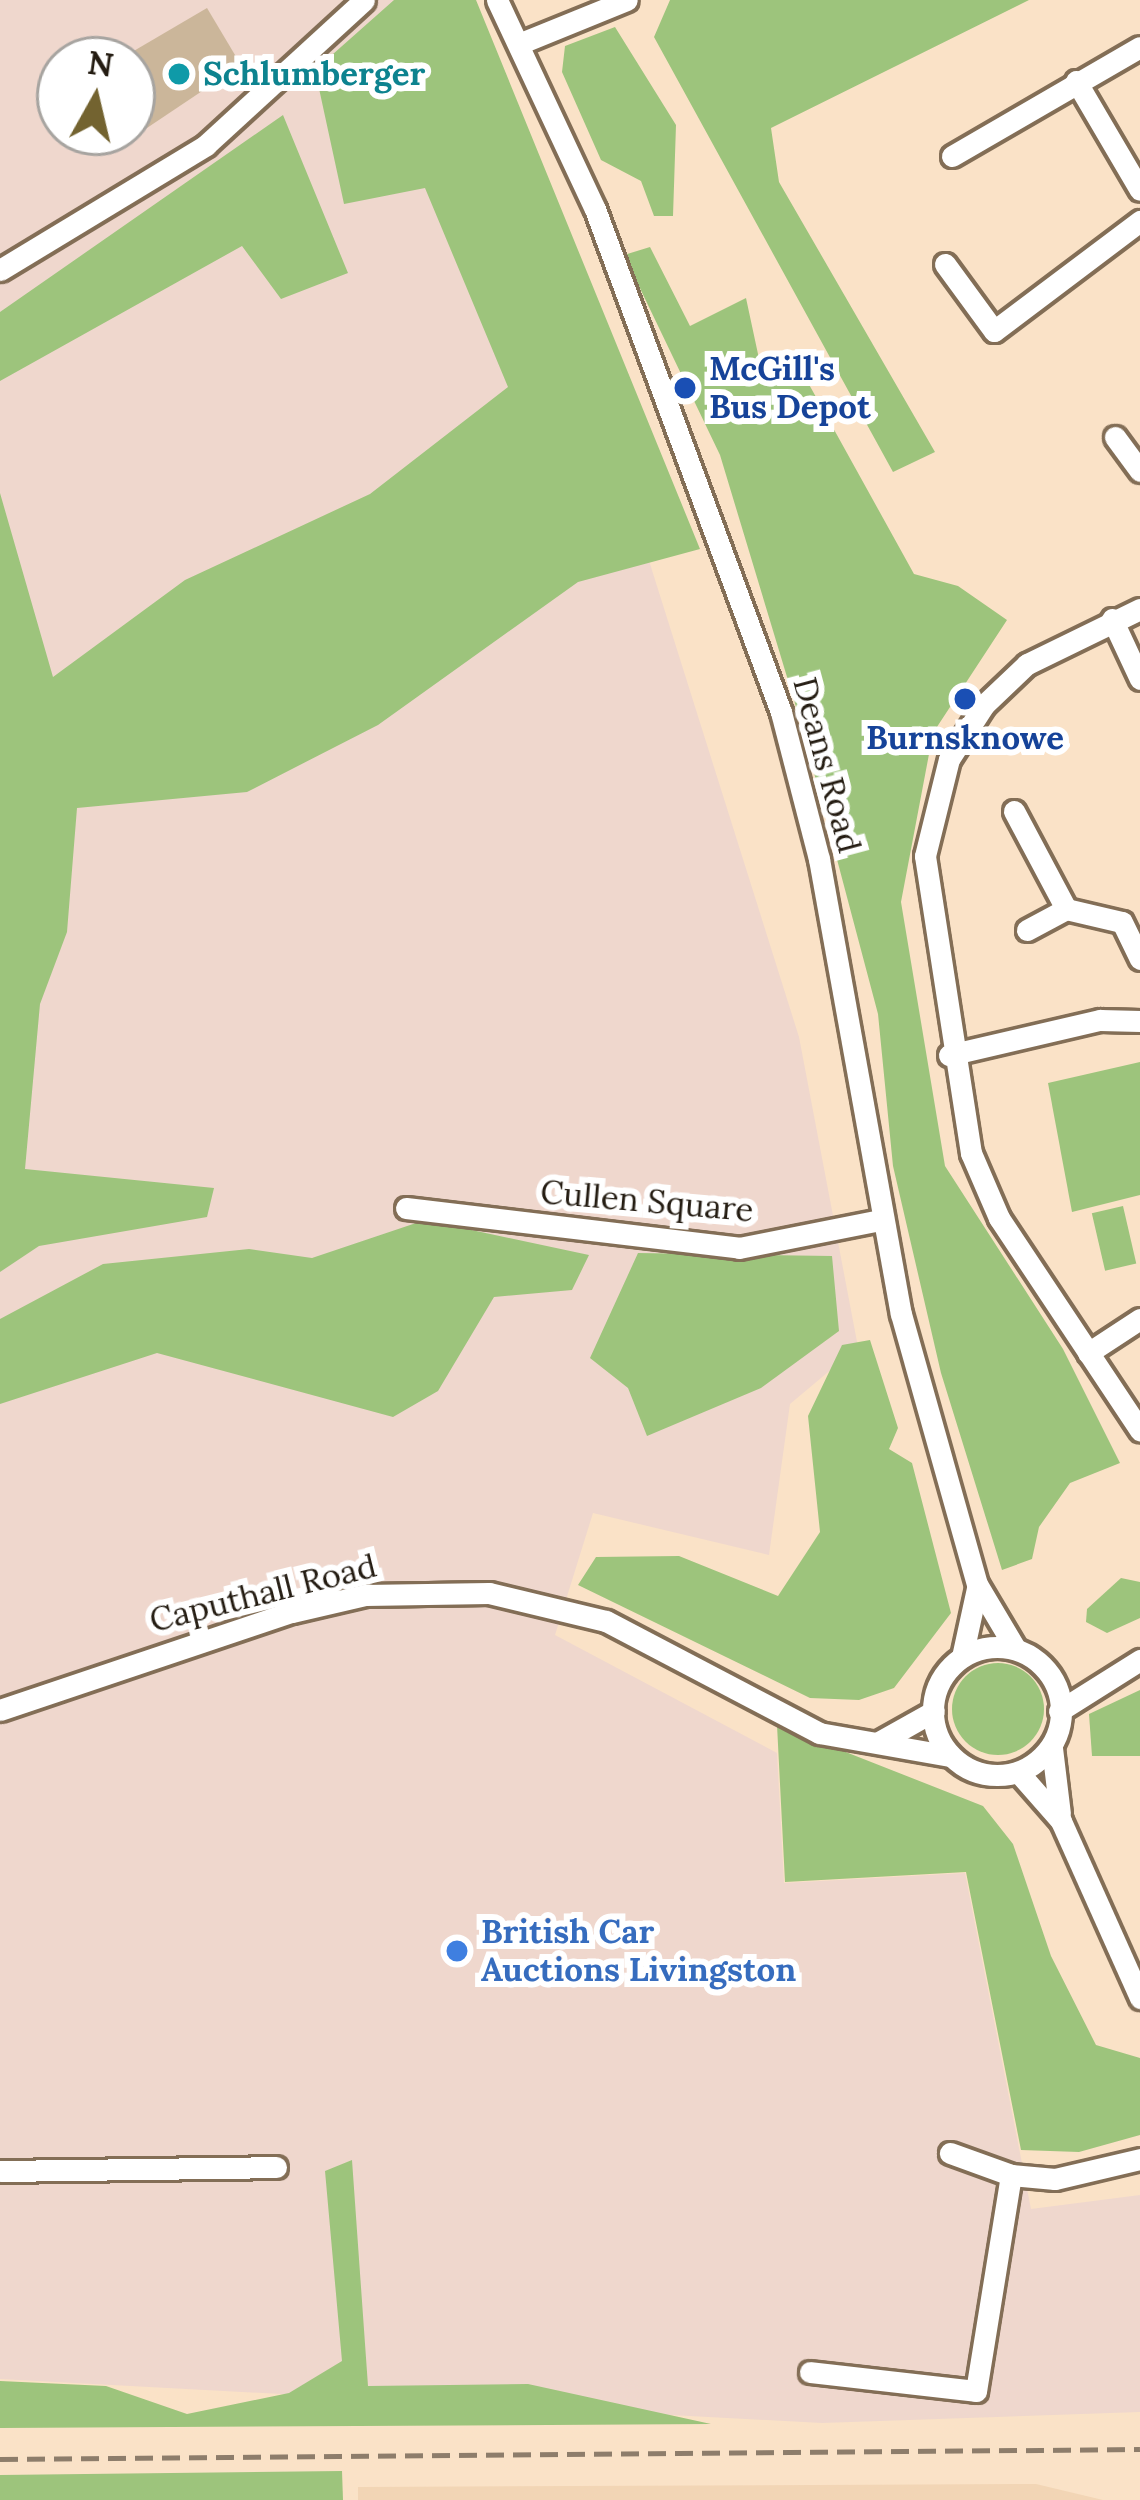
<!DOCTYPE html>
<html>
<head>
<meta charset="utf-8">
<style>
  body { margin:0 }
  #map { position:relative; width:1140px; height:2500px; overflow:hidden; background:#fae2c7; font-family:Lora,serif }
  div>[style] { position:absolute }
  [style*='--x'] { left:calc(var(--x)*1px); top:calc(var(--y)*1px); width:calc(var(--w)*1px); rotate:calc(var(--a)*1deg) }
  .built>* { inset:0; background:#f2d5b5 }
  .industrial>* { inset:0; background:#efd7cd }
  .green>* { inset:0; background:#9dc47c; transform-origin:0 0 }
  .round { border-radius:50% }
  .building>* { inset:0; background:#cbb69a }
  .roads { filter:drop-shadow(3px 0 #836e56) drop-shadow(-3px 0 #836e56) drop-shadow(0 3px #836e56) drop-shadow(0 -3px #836e56) }
  .minor>* { height:21px; margin:-10.5px; padding:0 10.5px; transform-origin:10.5px; border-radius:10.5px; background:#fff }
  .minor>.ring { margin:-10.5px; padding:0; box-sizing:content-box; background:none; border:21px solid #fff; border-radius:50% }
  .rail>* { height:4.5px; margin-top:-2.25px; transform-origin:0; background:repeating-linear-gradient(90deg,#8d7d6b 0 18px,transparent 0 27px) }
  .dots>* { width:33px; height:33px; translate:-50% -50%; box-sizing:border-box; border:6px solid #fff; border-radius:50% }
  span { translate:-50% -50%; white-space:nowrap; text-align:center; line-height:1.15; -webkit-text-stroke:12px #fff; paint-order:stroke }
  .culture-label { font-size:33px; color:#0d838f; font-weight:700 }
  .left { translate:0 -50%; text-align:left }
  .transit-label { font-size:33px; color:#164399; font-weight:700 }
  .street-label { font-size:33px; color:#241c12 }
  .shop-label { font-size:33px; color:#366cbe; font-weight:700 }
  .north { position:absolute; left:36px; top:36px; width:120px; height:120px; box-sizing:border-box; background:#fff; border:3px solid #a7a4a0; border-radius:50%; rotate:8deg; font-size:33px; font-weight:700; line-height:48px; text-align:center; color:#241c12 }
  .north::after { content:''; display:block; margin:auto; width:42px; height:54px; background:#736330; clip-path:polygon(50% 0,100% 100%,50% 72%,0 100%) }
</style>
</head>
<body>
<div id="map">
  <div class="built">
    <div style="clip-path:polygon(1036px 2484px,1103px 2500px,358px 2500px,358px 2487px)"></div>
  </div>
  <div class="industrial">
    <div style="clip-path:polygon(evenodd,0 0,412px 0,520px 151px,799px 1037px,858px 1347px,790px 1404px,769px 1555px,593px 1513px,555px 1635px,777px 1753px,784px 1883px,965px 1873px,1031px 2209px,1140px 2195px,1140px 2412px,822px 2423px,0 2379px,0 0,60px 60px,132px 60px,132px 132px,60px 132px,60px 60px)"></div>
  </div>
  <div class="green">
    <div style="clip-path:polygon(394px 0,476px 0,700px 549px,578px 582px,378px 725px,247px 792px,77px 808px,67px 932px,40px 1004px,25px 1169px,214px 1188px,207px 1217px,39px 1246px,0 1272px,0 493px,53px 677px,185px 580px,370px 494px,508px 387px,425px 188px,344px 204px,315px 70px)"></div>
    <div style="clip-path:polygon(670px 0,1029px 0,771px 128px,779px 182px,935px 452px,893px 472px,654px 37px)"></div>
    <div style="clip-path:polygon(615px 27px,676px 125px,673px 216px,654px 216px,641px 181px,601px 160px,562px 72px,565px 46px)"></div>
    <div style="clip-path:polygon(283px 115px,348px 273px,281px 299px,242px 246px,0 381px,0 312px)"></div>
    <div style="clip-path:polygon(650px 247px,690px 326px,746px 298px,764px 382px,806px 379px,914px 574px,958px 586px,1007px 620px,933px 733px,901px 902px,945px 1166px,1063px 1349px,1120px 1463px,1070px 1483px,1039px 1527px,1032px 1559px,1002px 1570px,941px 1373px,893px 1166px,878px 1014px,800px 720px,720px 455px,624px 255px)"></div>
    <div style="clip-path:polygon(1140px 1062px,1140px 1195px,1072px 1212px,1048px 1083px)"></div>
    <div style="left:1123px;top:1206px;width:59px;height:32px;rotate:77deg"></div>
    <div style="clip-path:polygon(425px 1220px,589px 1255px,572px 1290px,494px 1297px,438px 1391px,393px 1417px,157px 1353px,0 1404px,0 1319px,103px 1264px,249px 1249px,312px 1258px)"></div>
    <div style="clip-path:polygon(638px 1253px,832px 1256px,839px 1331px,761px 1388px,647px 1436px,628px 1388px,590px 1358px)"></div>
    <div style="clip-path:polygon(870px 1340px,898px 1428px,889px 1449px,912px 1463px,951px 1613px,894px 1688px,859px 1700px,810px 1698px,578px 1585px,596px 1557px,679px 1556px,778px 1596px,820px 1532px,808px 1416px,842px 1345px)"></div>
    <div style="clip-path:polygon(1121px 1578px,1140px 1582px,1140px 1618px,1107px 1633px,1086px 1622px,1087px 1609px)"></div>
    <div class="round" style="left:952px;top:1663px;width:92px;height:92px"></div>
    <div style="clip-path:polygon(1140px 1690px,1140px 1756px,1092px 1756px,1089px 1714px)"></div>
    <div style="clip-path:polygon(777px 1725px,983px 1806px,1013px 1844px,1051px 1956px,1096px 2045px,1140px 2058px,1140px 2135px,1079px 2152px,1021px 2150px,966px 1872px,785px 1882px)"></div>
    <div style="clip-path:polygon(352px 2160px,368px 2386px,528px 2384px,711px 2424px,0 2428px,0 2381px,106px 2386px,187px 2414px,289px 2393px,342px 2361px,325px 2171px)"></div>
    <div style="clip-path:polygon(342px 2471px,343px 2500px,0 2500px,0 2475px)"></div>
  </div>
  <div class="building">
    <div style="clip-path:polygon(207px 8px,241px 65px,132px 138px,132px 52px)"></div>
  </div>
  <div class="roads">
    <div class="minor">
      <div style="--x:497;--y:0;--w:231;--a:64.9"></div>
      <div style="--x:595;--y:209;--w:536;--a:69.71"></div>
      <div style="--x:781;--y:712;--w:152;--a:75.5"></div>
      <div style="--x:819;--y:859;--w:462;--a:79.8"></div>
      <div style="--x:901;--y:1314;--w:280;--a:74.3"></div>
      <div style="--x:977;--y:1584;--w:74;--a:59.3"></div>
      <div style="--x:521;--y:43;--w:114;--a:-22.1"></div>
      <div style="--x:1076;--y:81;--w:126;--a:59.6"></div>
      <div style="--x:952;--y:156;--w:217;--a:-30.1"></div>
      <div style="--x:945;--y:264;--w:83;--a:53.8"></div>
      <div style="--x:994;--y:331;--w:183;--a:-37"></div>
      <div style="--x:0;--y:270;--w:241;--a:-31.2"></div>
      <div style="--x:206;--y:145;--w:214;--a:-42.5"></div>
      <div style="--x:1115;--y:437;--w:42;--a:53.7"></div>
      <div style="--x:1140;--y:609;--w:126;--a:154"></div>
      <div style="--x:1027;--y:664;--w:59;--a:136.4"></div>
      <div style="--x:984;--y:705;--w:64;--a:122.9"></div>
      <div style="--x:949;--y:759;--w:100;--a:103.9"></div>
      <div style="--x:925;--y:856;--w:301;--a:81.2"></div>
      <div style="--x:971;--y:1153;--w:71;--a:66.7"></div>
      <div style="--x:999;--y:1218;--w:255;--a:56.4"></div>
      <div style="--x:1112;--y:619;--w:66;--a:65"></div>
      <div style="--x:1014;--y:811;--w:111;--a:62"></div>
      <div style="--x:1066;--y:909;--w:57;--a:13.1"></div>
      <div style="--x:1122;--y:922;--w:41;--a:64.1"></div>
      <div style="--x:1027;--y:930;--w:44;--a:-28.3"></div>
      <div style="--x:949;--y:1055;--w:155;--a:-13.1"></div>
      <div style="--x:1100;--y:1020;--w:40;--a:1.4"></div>
      <div style="--x:406;--y:1208;--w:335;--a:6.8"></div>
      <div style="--x:739;--y:1248;--w:144;--a:-11.2"></div>
      <div style="--x:1088;--y:1353;--w:62;--a:-33.2"></div>
      <div class="ring" style="left:933px;top:1647px;width:107px;height:107px"></div>
      <div style="--x:962;--y:1657;--w:71;--a:-77.7"></div>
      <div style="--x:0;--y:1710;--w:308;--a:-18.6"></div>
      <div style="--x:292;--y:1612;--w:75;--a:-13.1"></div>
      <div style="--x:365;--y:1595;--w:124;--a:-0.9"></div>
      <div style="--x:489;--y:1593;--w:120;--a:13.5"></div>
      <div style="--x:606;--y:1621;--w:241;--a:27.7"></div>
      <div style="--x:819;--y:1733;--w:134;--a:9.9"></div>
      <div style="--x:1059;--y:1711;--w:96;--a:-32.2"></div>
      <div style="--x:879;--y:1742;--w:63;--a:-29.4"></div>
      <div style="--x:1052;--y:1748;--w:66;--a:83.1"></div>
      <div style="--x:1019;--y:1773;--w:64;--a:48.8"></div>
      <div style="--x:1061;--y:1821;--w:194;--a:65.9"></div>
      <div style="--x:0;--y:2171;--w:276;--a:-0.8"></div>
      <div style="--x:1011;--y:2175;--w:44;--a:5.2"></div>
      <div style="--x:1055;--y:2179;--w:87;--a:-13.2"></div>
      <div style="--x:810;--y:2372;--w:167;--a:6.5"></div>
      <div style="--x:976;--y:2391;--w:219;--a:-80.8"></div>
      <div style="--x:1011;--y:2175;--w:65;--a:-160.2"></div>
    </div>
  </div>
  <div class="rail">
    <div style="--x:0;--y:2459;--w:1140;--a:-0.5"></div>
  </div>
  <div class="dots">
    <div style="left:179px;top:74px;background:#0f9aa8"></div>
    <div style="left:685px;top:388px;background:#1a4fb4"></div>
    <div style="left:965px;top:699px;background:#1a4fb4"></div>
    <div style="left:457px;top:1951px;background:#3f7fe0"></div>
  </div>
  <div class="culture-label">
    <span class="left" style="left:203px;top:74px">Schlumberger</span>
  </div>
  <div class="transit-label">
    <span class="left" style="left:709px;top:388px">McGill's<br>Bus Depot</span>
    <span style="left:965px;top:738px">Burnsknowe</span>
  </div>
  <div class="street-label">
    <span style="left:827px;top:765px;rotate:75deg">Deans Road</span>
    <span style="left:647px;top:1201px;rotate:5deg">Cullen Square</span>
    <span style="left:263px;top:1593px;rotate:-14deg">Caputhall Road</span>
  </div>
  <div class="shop-label">
    <span class="left" style="left:481px;top:1951px">British Car<br>Auctions Livingston</span>
  </div>
  <div class="north">N</div>
</div>
</body>
</html>
